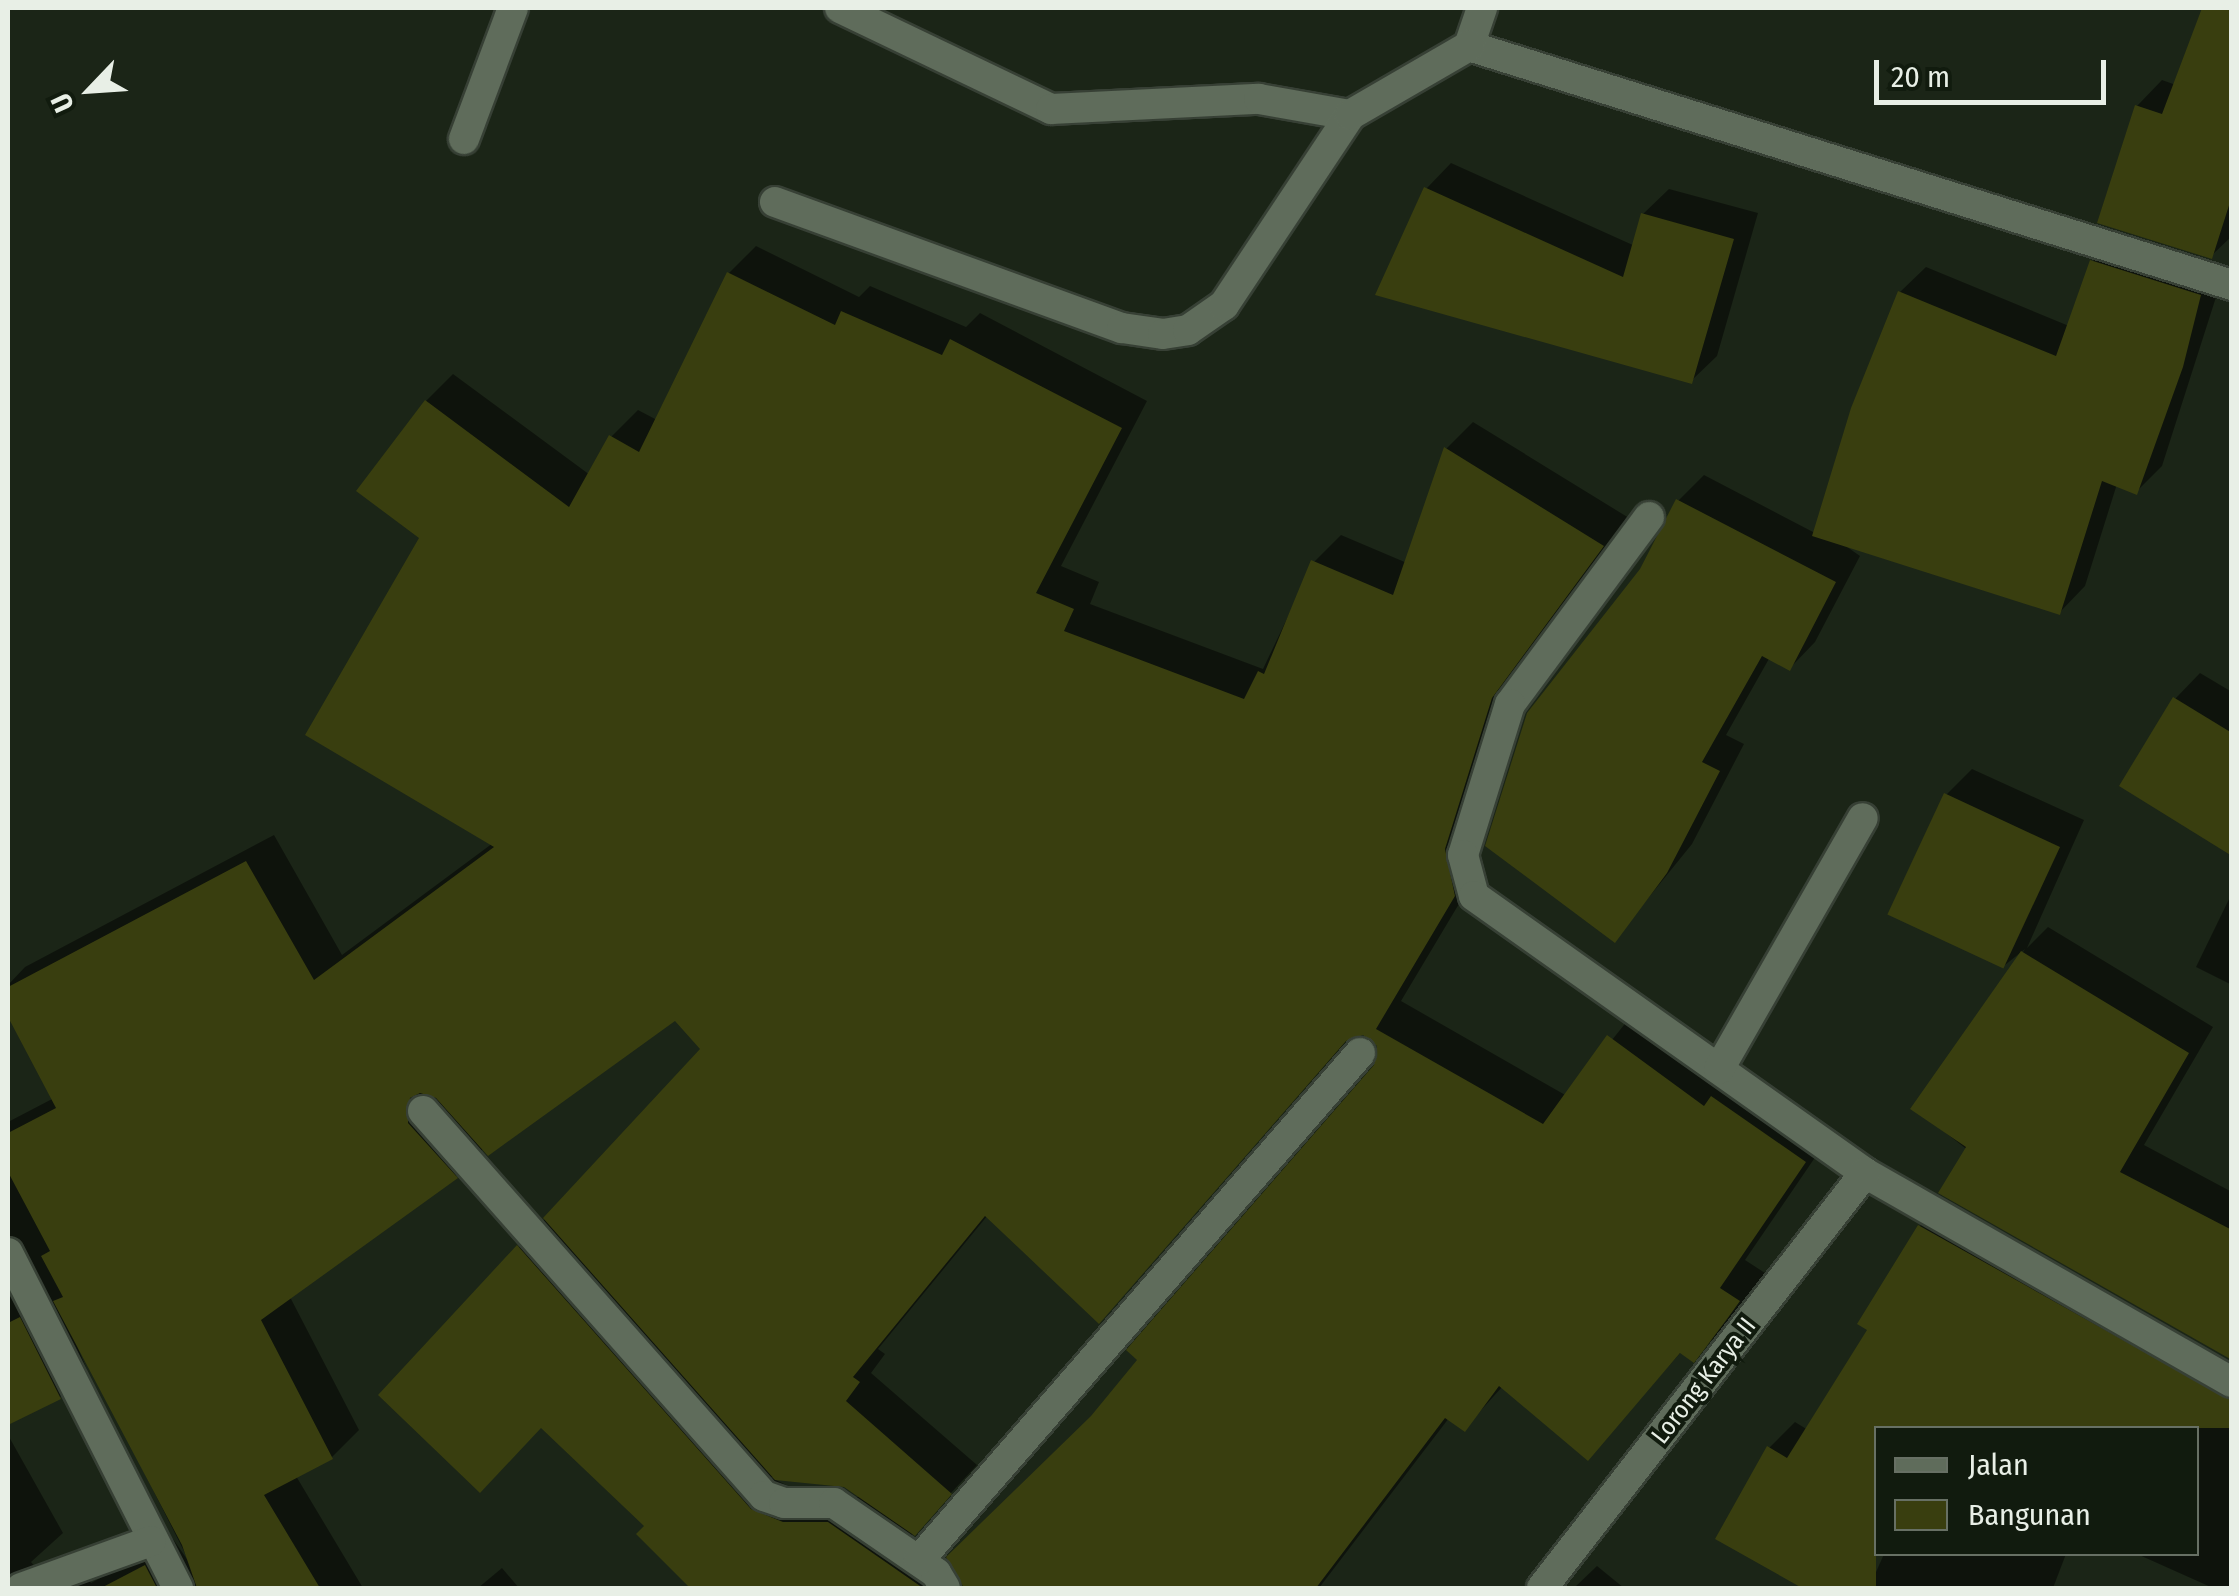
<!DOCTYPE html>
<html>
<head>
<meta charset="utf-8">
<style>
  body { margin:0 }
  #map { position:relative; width:2239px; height:1596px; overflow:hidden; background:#1b2517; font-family:"Fira Sans Condensed",sans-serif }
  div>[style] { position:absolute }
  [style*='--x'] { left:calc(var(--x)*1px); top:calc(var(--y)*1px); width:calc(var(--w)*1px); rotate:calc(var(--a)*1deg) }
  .shadow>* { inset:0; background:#0007 }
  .building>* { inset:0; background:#393e0f; transform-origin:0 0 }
  .roads { filter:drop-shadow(2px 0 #374035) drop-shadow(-2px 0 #374035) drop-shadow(0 2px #374035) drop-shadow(0 -2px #374035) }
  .minor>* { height:30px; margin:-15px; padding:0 15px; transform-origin:15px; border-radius:15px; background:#5f6c5b }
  span { translate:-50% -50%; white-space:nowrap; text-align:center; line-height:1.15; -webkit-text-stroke:8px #111b0e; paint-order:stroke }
  .street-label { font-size:25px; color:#e8efe6 }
  .frame { position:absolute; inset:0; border:10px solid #e8efe6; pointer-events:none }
  .legend { position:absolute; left:1874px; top:1426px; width:325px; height:130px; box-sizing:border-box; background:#111b0e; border:2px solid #677064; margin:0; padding:12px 18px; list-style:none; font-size:30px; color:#e8efe6 }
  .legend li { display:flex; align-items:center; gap:20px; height:50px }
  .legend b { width:50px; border:2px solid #677064 }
  .north { position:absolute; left:40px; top:40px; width:100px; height:100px; -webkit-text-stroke:8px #111b0e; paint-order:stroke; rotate:245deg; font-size:28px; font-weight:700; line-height:40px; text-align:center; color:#e8efe6 }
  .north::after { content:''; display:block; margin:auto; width:35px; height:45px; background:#e8efe6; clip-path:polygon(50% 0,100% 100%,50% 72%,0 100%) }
  .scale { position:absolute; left:1874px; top:60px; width:232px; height:45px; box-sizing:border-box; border:5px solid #e8efe6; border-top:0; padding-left:12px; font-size:30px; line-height:35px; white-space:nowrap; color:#e8efe6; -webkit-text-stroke:8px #111b0e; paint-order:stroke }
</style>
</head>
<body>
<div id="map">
  <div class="shadow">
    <div style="clip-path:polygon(2205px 8px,2232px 8px,2232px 236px,2211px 256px,2137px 106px,2162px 80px,2176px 85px)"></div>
    <div style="clip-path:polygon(1451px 163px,1635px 246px,1643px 214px,1669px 189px,1758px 213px,1717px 356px,1691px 381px,1426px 189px)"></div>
    <div style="clip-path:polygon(2118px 236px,2225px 269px,2162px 466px,2136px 492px,2117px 484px,2085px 586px,2060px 612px,1840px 542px,1860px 556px,1815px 642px,1790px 668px,1770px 657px,1726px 735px,1744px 744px,1692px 844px,1615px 939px,1642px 570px,1678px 501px,1704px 475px,1815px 533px,1900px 292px,1926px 267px,2069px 326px,2092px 262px)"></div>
    <div style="clip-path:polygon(evenodd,756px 246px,859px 297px,870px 286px,966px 327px,980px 313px,1147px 401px,1061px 566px,1099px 582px,1090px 604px,1263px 669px,1314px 562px,1341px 535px,1407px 563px,1446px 449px,1473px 422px,1629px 518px,1519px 668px,1471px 821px,1481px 867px,1401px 1001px,1567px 1096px,1636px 1010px,1831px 1134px,1745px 1260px,1765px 1273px,1720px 1332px,1693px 1359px,1682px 1351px,1587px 1458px,1503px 1386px,1464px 1429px,1449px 1418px,1319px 1588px,1054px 1588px,1002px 1535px,947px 1588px,693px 1588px,639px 1534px,647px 1526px,519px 1247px,703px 1049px,676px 1018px,484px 1148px,456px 1176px,290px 1297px,359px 1430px,332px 1457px,296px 1476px,363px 1588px,8px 1588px,8px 1435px,63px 1533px,31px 1562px,47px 1581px,83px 1570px,91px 1583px,173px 1539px,191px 1565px,65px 1316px,87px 1370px,60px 1397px,8px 1422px,8px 1122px,54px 1098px,8px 1011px,8px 985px,25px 967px,274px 835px,342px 955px,493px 843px,423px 538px,426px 401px,453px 374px,590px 475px,611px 437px,638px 410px,657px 420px,729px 273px,756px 246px,1363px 1032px,1380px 1045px,1376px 1066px,1097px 1411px,947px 1560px,911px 1536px,977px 1465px,871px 1373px,885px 1354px,878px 1349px,988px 1215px,1099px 1321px,1350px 1037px,1363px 1032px,756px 246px,770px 1477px,844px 1485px,863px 1497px,810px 1497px,770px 1477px)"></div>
    <div style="clip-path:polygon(2200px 673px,2232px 692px,2232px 853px,2175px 699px)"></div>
    <div style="clip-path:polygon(1972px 769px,2084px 820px,2027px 948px,2048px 927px,2213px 1027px,2144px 1145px,2232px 1192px,2232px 1357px,1914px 1108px,2025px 949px,2005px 965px,1946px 795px)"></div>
    <div style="clip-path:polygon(2232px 893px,2232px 985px,2196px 967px)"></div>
    <div style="clip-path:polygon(1946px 1201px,2232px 1363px,2232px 1588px,2213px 1588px,2137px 1554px,2196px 1554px,2196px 1428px,1939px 1428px,1954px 1394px,1947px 1389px,1915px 1428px,1876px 1428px,1876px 1476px,1815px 1552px,1769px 1448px,1795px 1422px,1808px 1430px,1871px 1330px,1920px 1226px)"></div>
    <div style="clip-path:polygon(1884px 1554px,2066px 1554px,2053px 1588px,1869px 1588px)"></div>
    <div style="clip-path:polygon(1597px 1566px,1624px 1588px,1574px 1588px)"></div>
    <div style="clip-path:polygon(502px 1568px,519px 1588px,478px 1588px)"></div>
  </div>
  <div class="building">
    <div style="clip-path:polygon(2202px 8px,2232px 8px,2232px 196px,2212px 259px,2097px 223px,2135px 105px,2162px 114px)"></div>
    <div style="clip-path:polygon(1424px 187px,1623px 277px,1641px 213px,1734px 239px,1692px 384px,1375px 295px)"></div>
    <div style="clip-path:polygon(2090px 260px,2201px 295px,2183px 367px,2137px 495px,2102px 481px,2060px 615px,1812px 536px,1851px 408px,1898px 291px,2056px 356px)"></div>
    <div style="clip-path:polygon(727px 272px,835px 325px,841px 311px,942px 355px,950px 339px,1122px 428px,1036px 593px,1074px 609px,1064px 631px,1244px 699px,1258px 671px,1264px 674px,1311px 560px,1393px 595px,1444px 447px,1604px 546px,1492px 698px,1445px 849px,1455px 896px,1376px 1029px,1543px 1124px,1607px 1035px,1704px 1106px,1711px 1096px,1806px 1162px,1720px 1288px,1740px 1301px,1727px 1319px,1694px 1363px,1680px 1353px,1588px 1461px,1499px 1386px,1465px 1432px,1445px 1418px,1316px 1588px,964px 1588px,946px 1557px,1091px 1416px,1137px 1360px,1126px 1350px,1374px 1065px,1377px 1046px,1363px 1035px,1346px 1041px,1099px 1324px,985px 1216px,853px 1377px,860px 1382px,846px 1401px,952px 1494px,915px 1536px,844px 1487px,775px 1480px,543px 1218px,700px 1049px,675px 1021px,488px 1156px,436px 1098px,420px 1093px,410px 1098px,408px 1123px,458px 1178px,261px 1320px,333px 1459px,264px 1495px,320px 1588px,197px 1588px,182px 1545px,53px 1301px,63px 1297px,41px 1256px,50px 1251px,8px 1172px,8px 1133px,56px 1108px,8px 1017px,8px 987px,246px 861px,314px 980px,494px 847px,305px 735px,419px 538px,356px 491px,425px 400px,569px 507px,609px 435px,639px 452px)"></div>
    <div style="clip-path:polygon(1676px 499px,1836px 582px,1790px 671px,1762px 656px,1702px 762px,1720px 771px,1667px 873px,1615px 943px,1485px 846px,1527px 713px,1640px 569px)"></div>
    <div style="clip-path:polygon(2173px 697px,2232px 733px,2232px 856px,2119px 786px)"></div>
    <div style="left:1944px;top:793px;width:128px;height:134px;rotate:25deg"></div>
    <div style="clip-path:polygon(2021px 951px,2189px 1053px,2120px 1172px,2232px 1230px,2232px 1360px,1938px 1193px,1966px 1147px,1910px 1109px)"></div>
    <div style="clip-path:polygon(1918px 1225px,2232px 1401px,2232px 1428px,1876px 1428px,1876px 1588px,1802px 1588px,1715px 1539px,1767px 1446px,1787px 1458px,1867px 1330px,1857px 1324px)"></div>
    <div style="clip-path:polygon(517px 1245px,751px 1509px,783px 1522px,828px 1522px,923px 1588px,690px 1588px,636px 1534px,644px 1526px,541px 1428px,480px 1493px,378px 1395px)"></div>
    <div style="clip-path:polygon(20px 1317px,61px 1399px,8px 1425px,8px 1323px)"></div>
    <div style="clip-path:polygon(145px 1565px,157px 1588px,101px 1588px)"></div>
  </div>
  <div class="roads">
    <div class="minor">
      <div style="--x:840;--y:8;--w:234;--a:25.6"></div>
      <div style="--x:1051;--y:109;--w:208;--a:-2.8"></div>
      <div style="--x:1259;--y:99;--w:92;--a:10"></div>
      <div style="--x:1482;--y:8;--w:40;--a:108.9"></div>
      <div style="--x:1469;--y:46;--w:800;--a:17.39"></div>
      <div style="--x:464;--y:139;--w:140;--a:-69.5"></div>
      <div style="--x:775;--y:202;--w:369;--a:20"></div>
      <div style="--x:1122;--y:328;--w:41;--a:8.3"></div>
      <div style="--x:1163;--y:334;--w:25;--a:-9"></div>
      <div style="--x:1188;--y:330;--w:44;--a:-34.8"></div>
      <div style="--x:1224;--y:305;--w:228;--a:-56.4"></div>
      <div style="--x:1350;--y:115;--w:138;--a:-30.1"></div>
      <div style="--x:1649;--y:517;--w:233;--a:126.6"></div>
      <div style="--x:1510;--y:704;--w:158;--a:107.3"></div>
      <div style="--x:1463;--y:855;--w:42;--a:75"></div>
      <div style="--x:1474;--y:896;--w:479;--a:35.3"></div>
      <div style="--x:1865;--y:1173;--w:422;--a:29.7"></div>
      <div style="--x:1719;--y:1069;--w:289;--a:-60.2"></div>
      <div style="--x:423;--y:1111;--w:514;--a:48.47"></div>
      <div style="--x:764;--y:1496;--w:21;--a:19"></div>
      <div style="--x:784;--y:1503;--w:50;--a:0"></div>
      <div style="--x:834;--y:1503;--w:124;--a:34.5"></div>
      <div style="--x:936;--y:1573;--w:17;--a:59"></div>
      <div style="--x:8;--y:1253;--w:376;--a:63.1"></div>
      <div style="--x:919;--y:1560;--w:672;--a:-48.98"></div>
      <div style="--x:21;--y:1588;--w:138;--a:-19.9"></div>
      <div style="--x:1542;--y:1588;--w:526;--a:-52.11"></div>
    </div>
  </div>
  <div class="street-label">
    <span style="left:1704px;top:1381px;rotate:-52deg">Lorong Karya II</span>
  </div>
  <div class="frame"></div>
  <ul class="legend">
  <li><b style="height:12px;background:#5f6c5b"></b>Jalan</li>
  <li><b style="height:28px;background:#393e0f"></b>Bangunan</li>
  </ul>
  <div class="north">U</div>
  <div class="scale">20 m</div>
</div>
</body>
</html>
